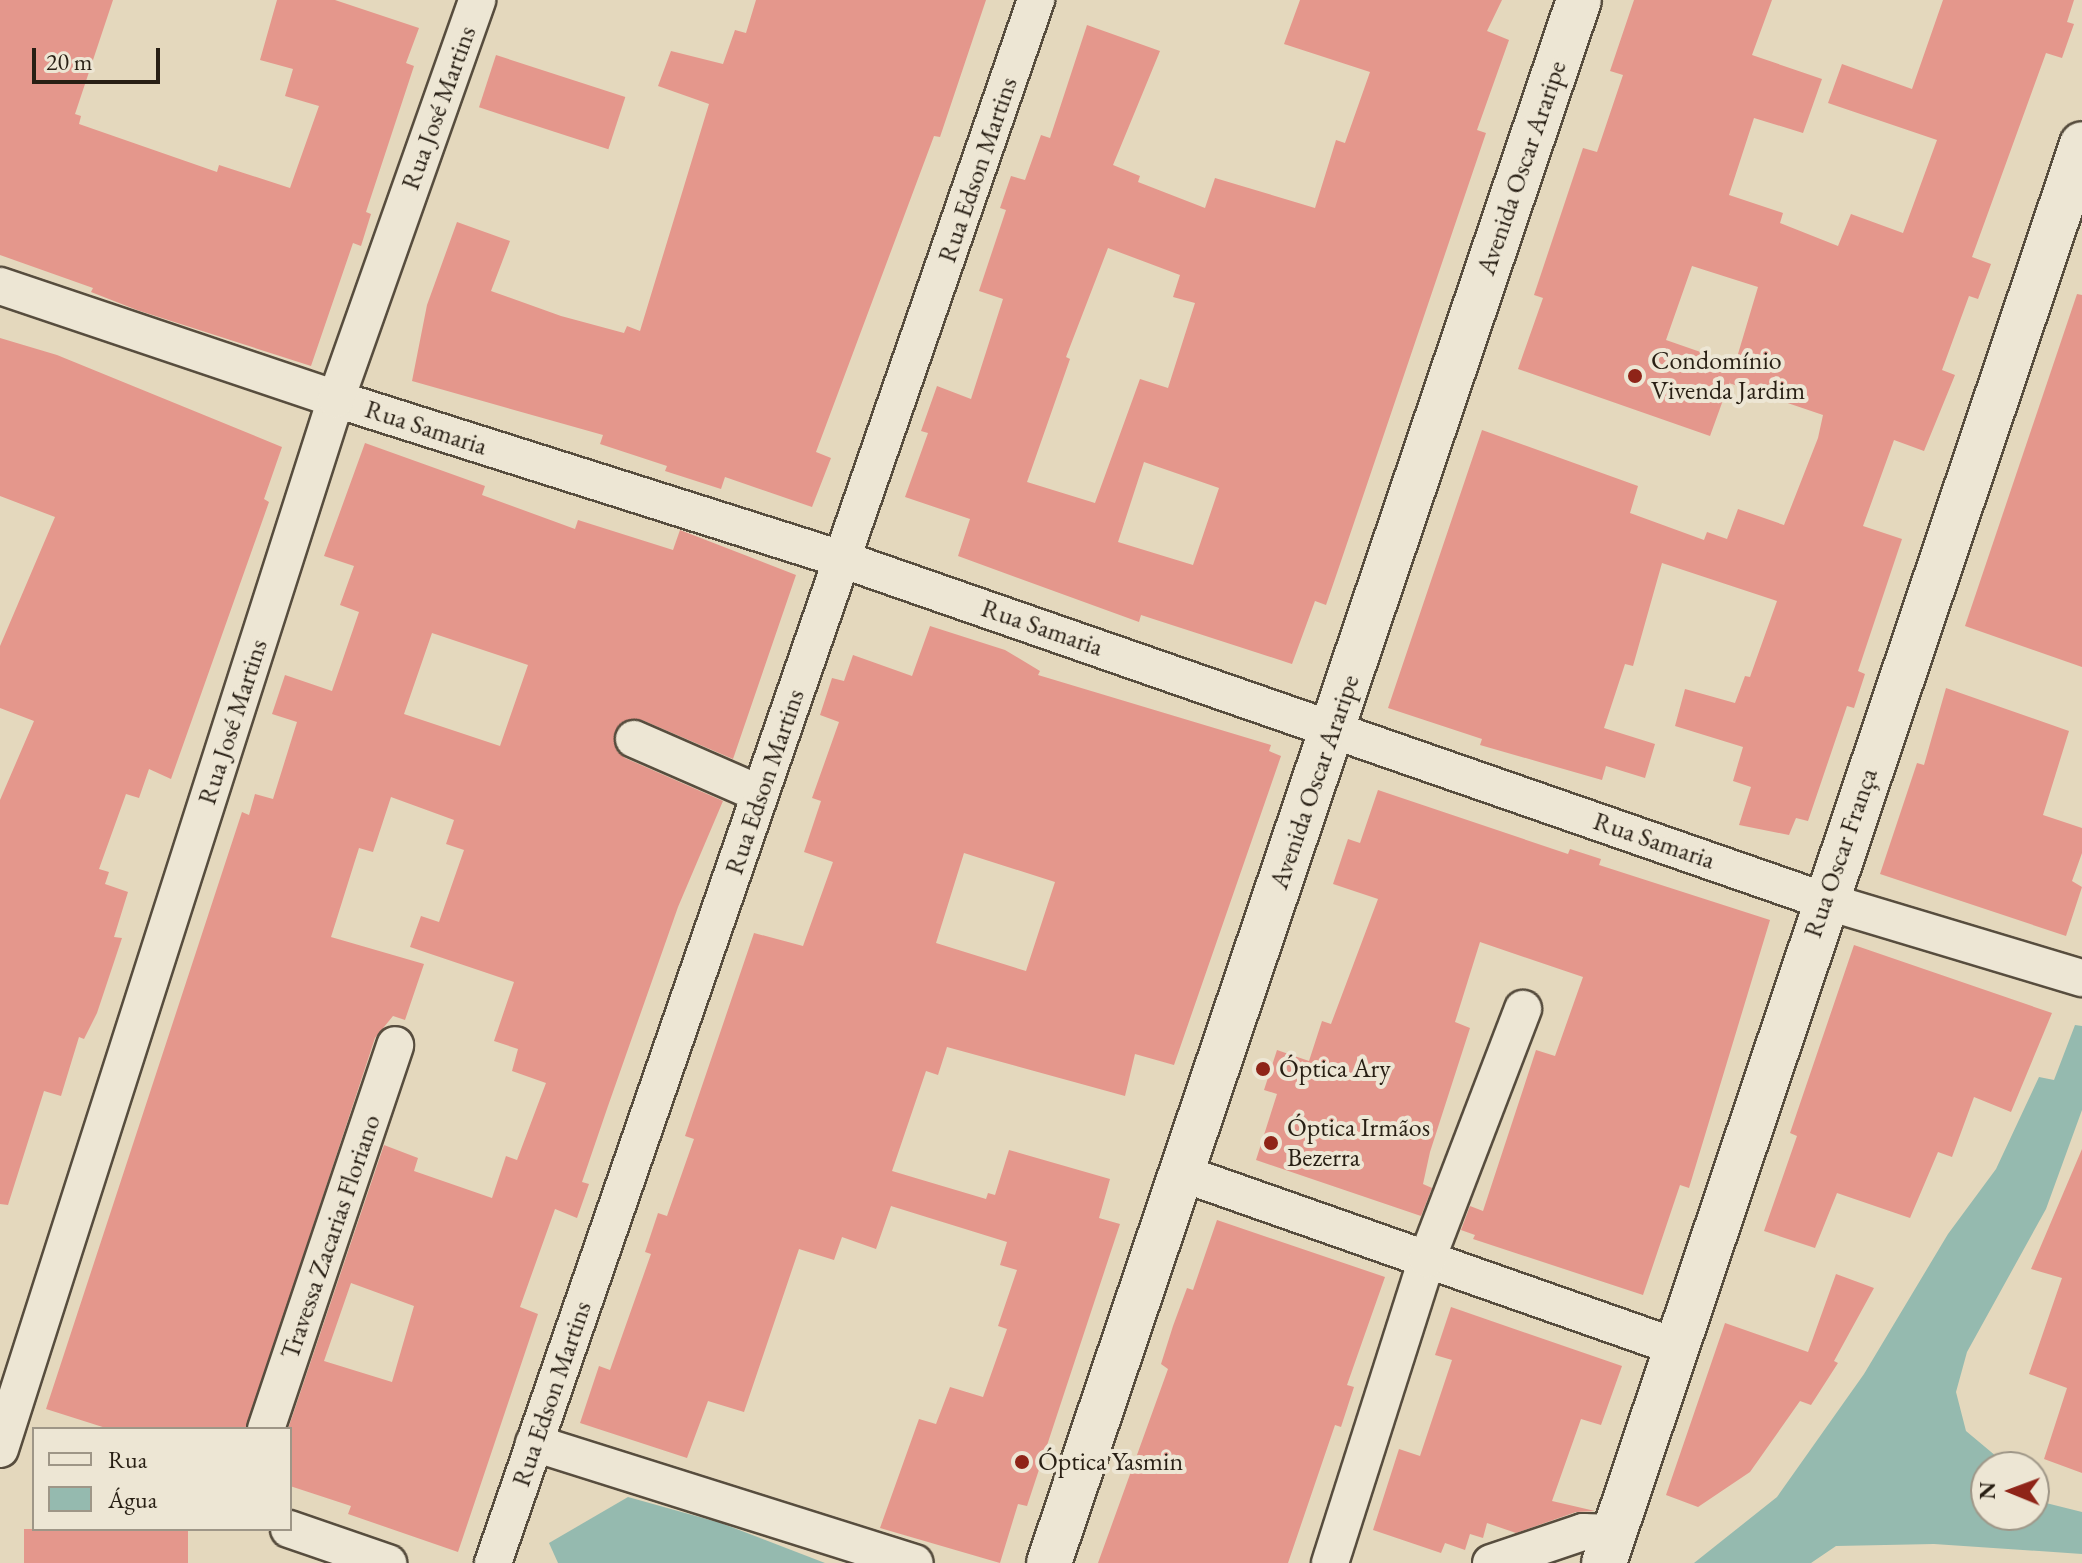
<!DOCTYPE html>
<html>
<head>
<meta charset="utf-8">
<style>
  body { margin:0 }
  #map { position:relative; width:2082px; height:1563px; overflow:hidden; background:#e4d8bd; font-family:"EB Garamond",serif }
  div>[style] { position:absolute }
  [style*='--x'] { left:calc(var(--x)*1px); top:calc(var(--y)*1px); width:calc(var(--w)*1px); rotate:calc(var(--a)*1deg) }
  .water>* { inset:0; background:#95baaf }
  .building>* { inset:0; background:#e4978c; transform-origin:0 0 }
  .roads { filter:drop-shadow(2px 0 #574d3e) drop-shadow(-2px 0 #574d3e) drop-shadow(0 2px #574d3e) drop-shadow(0 -2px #574d3e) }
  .street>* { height:36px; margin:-18px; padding:0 18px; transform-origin:18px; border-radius:18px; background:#ede6d4 }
  .secondary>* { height:44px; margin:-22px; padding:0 22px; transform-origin:22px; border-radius:22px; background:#ede6d4 }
  .dots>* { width:22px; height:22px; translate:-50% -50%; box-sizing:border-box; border:4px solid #ede6d4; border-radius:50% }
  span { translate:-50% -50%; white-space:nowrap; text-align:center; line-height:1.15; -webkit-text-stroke:8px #ede6d4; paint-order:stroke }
  .street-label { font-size:26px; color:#281f14 }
  .poi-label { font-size:26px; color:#281f14 }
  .left { translate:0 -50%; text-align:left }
  .legend { position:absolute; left:32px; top:1427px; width:260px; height:104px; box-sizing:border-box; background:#ede6d4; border:2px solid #9e9687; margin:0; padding:10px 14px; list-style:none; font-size:24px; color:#281f14 }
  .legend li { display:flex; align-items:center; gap:16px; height:40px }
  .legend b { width:40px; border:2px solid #9e9687 }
  .north { position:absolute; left:1970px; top:1451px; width:80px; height:80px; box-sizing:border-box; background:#ede6d4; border:2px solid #9e9687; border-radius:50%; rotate:271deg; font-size:22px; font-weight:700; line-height:32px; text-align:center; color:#281f14 }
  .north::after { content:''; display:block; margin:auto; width:28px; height:36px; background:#8f2418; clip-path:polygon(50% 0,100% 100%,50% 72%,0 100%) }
  .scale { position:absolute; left:32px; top:48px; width:128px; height:36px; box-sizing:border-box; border:4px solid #281f14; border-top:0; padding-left:10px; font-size:24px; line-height:28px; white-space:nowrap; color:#281f14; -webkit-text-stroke:6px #ede6d4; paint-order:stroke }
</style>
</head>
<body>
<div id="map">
  <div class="water">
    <div style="clip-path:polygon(2075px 1025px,2082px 1026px,2082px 1110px,2046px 1209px,1967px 1352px,1956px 1392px,1966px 1431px,2009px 1467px,1986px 1467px,1986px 1515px,2034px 1515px,2034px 1500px,2082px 1512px,2082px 1554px,1934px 1544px,1836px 1546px,1811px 1563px,1694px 1563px,1777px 1497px,1864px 1374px,1948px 1234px,1996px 1169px,2039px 1077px,2054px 1080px)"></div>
    <div style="clip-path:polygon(628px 1497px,721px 1523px,825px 1563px,558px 1563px,549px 1543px)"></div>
  </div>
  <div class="building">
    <div style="clip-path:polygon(0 0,113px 0,75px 114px,81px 116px,79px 124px,217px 172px,219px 165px,290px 188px,319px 106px,285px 96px,293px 69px,260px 60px,277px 0,335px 0,419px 28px,406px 63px,414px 66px,366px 212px,371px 214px,361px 246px,353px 243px,311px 366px,137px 310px,91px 292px,93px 288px,0 255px)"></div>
    <div style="clip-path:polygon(756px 0,986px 0,940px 137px,934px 136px,816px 452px,831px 458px,812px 507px,725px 477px,721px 489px,665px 471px,667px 466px,600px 444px,603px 435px,412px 381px,427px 305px,457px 222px,510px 241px,491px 291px,561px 316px,624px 333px,627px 326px,640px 331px,709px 104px,658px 86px,671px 51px,723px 64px,735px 30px,746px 33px)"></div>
    <div style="clip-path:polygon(evenodd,1300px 0,1502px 0,1487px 31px,1509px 40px,1477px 130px,1486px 133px,1338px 570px,1326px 605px,1315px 601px,1292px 664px,1141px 615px,1139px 622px,958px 556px,970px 519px,905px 497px,928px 433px,921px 431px,937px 386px,971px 399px,1003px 299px,979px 291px,1006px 210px,1000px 208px,1011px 176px,1025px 180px,1041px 135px,1050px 138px,1087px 25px,1160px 51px,1113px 165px,1140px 176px,1138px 182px,1205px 208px,1215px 178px,1315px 208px,1336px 140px,1345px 143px,1370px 72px,1284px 44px,1300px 0,1108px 248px,1180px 275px,1173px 297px,1195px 303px,1168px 388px,1140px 379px,1095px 503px,1027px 482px,1070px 359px,1066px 357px,1108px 248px,1300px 0,1144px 462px,1219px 488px,1193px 565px,1118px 542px,1144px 462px)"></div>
    <div style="clip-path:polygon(evenodd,1634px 0,1772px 0,1752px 55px,1822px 79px,1803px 133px,1754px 118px,1729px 195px,1783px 213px,1780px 223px,1838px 246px,1851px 214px,1903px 233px,1937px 140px,1828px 103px,1842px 64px,1912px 89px,1943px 0,2074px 0,2067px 22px,2074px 24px,2062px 58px,2046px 53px,1972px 257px,1991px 264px,1978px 299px,1969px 296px,1942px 370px,1955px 375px,1924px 451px,1894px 440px,1863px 526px,1902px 539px,1858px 671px,1865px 674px,1854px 708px,1847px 706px,1808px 821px,1796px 818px,1789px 835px,1739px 825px,1751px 787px,1733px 781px,1743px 747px,1675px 726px,1685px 689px,1735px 703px,1745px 676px,1750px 677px,1777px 601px,1662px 563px,1633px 666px,1625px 664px,1604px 728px,1655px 744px,1645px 778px,1606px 766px,1602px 780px,1480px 745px,1482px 739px,1388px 708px,1482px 430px,1638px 486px,1630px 513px,1704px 540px,1707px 532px,1727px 539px,1738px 509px,1784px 525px,1818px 438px,1823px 415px,1729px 383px,1731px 378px,1710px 436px,1518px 369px,1543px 298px,1534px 295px,1583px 148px,1597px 152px,1623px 75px,1610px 71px,1634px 0,1692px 266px,1758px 287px,1735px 364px,1666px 340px,1692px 266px)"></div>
    <div style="left:496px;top:55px;width:136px;height:55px;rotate:18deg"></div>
    <div style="clip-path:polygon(2077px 294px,2082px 295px,2082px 667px,1965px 626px)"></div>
    <div style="clip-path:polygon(0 338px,57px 355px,282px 447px,264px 499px,269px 502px,171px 779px,149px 769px,139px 798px,126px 794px,99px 869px,109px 872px,105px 884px,128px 892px,114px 937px,122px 938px,97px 1013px,84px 1039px,79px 1037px,61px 1096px,44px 1091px,8px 1205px,0 1204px,0 800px,34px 721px,0 708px,0 646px,55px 517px,0 496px)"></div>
    <div style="clip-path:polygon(evenodd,365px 443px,485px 486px,482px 495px,575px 529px,578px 520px,673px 550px,680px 530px,796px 575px,733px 759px,642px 720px,622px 722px,615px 731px,617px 751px,625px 758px,723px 801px,678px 907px,608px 1106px,582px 1182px,589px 1184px,577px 1218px,555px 1209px,520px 1307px,538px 1314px,458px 1552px,348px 1514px,351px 1506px,290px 1486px,288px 1429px,384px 1145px,418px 1158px,414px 1171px,492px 1198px,506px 1156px,517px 1160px,546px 1083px,512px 1071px,518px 1049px,494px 1041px,514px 982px,410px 947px,421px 916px,439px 922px,464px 850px,446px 844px,454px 820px,391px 797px,373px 852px,359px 848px,331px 937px,424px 964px,405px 1020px,393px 1016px,375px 1038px,246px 1429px,109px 1429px,46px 1409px,242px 812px,249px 815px,255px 794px,273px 799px,297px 722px,272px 714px,285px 675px,332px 691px,359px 612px,340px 605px,354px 566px,324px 556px,365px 443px,432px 633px,528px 665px,500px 746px,404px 714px,432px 633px,365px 443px,351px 1283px,414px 1306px,392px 1382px,324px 1361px,351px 1283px)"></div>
    <div style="clip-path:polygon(evenodd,930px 626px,1005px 650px,1040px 671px,1038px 675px,1271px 745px,1269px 751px,1281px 756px,1174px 1065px,1135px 1054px,1125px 1096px,947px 1047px,938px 1075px,926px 1071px,892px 1171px,986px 1199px,988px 1193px,995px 1195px,1009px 1150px,1110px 1179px,1099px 1218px,1120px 1224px,1027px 1506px,1018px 1504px,1000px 1563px,880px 1528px,919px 1419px,936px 1424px,950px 1387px,983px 1397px,1007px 1329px,998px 1326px,1017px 1270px,1000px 1265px,1007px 1242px,891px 1206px,876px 1249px,842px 1237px,834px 1260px,799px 1249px,744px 1412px,708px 1401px,687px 1458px,580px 1423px,599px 1366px,610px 1370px,651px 1254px,645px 1252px,658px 1213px,667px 1216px,694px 1139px,685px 1136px,754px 933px,803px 946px,833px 862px,804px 852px,821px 801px,812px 798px,839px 722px,820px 715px,832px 678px,844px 681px,853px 655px,912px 676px,930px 626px,964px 853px,1055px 882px,1026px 971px,936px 943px,964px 853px)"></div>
    <div style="clip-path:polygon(1946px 688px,2069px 731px,2043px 815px,2082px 828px,2082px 853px,2072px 881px,2082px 887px,2066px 936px,1880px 874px,1917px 763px,1924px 765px)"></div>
    <div style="clip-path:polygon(1378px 790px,1568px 854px,1570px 849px,1601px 859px,1599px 865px,1770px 920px,1689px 1188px,1680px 1185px,1643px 1295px,1473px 1239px,1475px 1235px,1461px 1230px,1470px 1206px,1483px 1211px,1536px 1050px,1555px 1056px,1583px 977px,1480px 942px,1455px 1022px,1470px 1028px,1430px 1152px,1423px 1184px,1432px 1188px,1421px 1216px,1256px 1160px,1277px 1094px,1264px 1090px,1277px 1050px,1309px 1061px,1322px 1021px,1331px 1024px,1378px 899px,1333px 884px,1348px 839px,1360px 843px)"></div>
    <div style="clip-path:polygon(1854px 945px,2052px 1013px,2011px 1112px,1974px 1097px,1952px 1157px,1938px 1152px,1910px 1218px,1837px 1193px,1815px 1248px,1764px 1231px,1797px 1136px,1790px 1133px)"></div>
    <div style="clip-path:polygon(2082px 1149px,2082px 1473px,2044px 1459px,2067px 1388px,2029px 1374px,2062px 1278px,2031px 1269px)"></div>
    <div style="clip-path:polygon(1217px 1220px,1385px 1277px,1347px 1385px,1354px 1387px,1341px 1427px,1335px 1425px,1288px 1563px,1098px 1563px,1168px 1369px,1161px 1364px,1173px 1326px,1187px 1288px,1193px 1290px)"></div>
    <div style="clip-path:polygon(1836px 1274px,1874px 1288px,1834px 1361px,1838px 1363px,1811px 1405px,1800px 1401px,1750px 1472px,1698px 1507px,1666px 1495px,1725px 1323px,1808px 1352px)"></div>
    <div style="clip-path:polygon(1451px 1307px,1622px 1366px,1601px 1425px,1581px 1419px,1552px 1501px,1595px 1511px,1576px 1512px,1516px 1533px,1487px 1523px,1483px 1538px,1470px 1534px,1465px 1550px,1445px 1543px,1441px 1553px,1373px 1530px,1399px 1449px,1420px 1456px,1452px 1360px,1435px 1355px)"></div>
    <div style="left:24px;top:1529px;width:164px;height:36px"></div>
  </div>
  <div class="roads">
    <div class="street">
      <div style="--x:0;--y:286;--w:354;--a:18.6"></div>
      <div style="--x:336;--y:399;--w:533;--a:17.58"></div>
      <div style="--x:844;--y:560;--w:1039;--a:19.17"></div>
      <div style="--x:1825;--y:901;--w:268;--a:16.7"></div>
      <div style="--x:634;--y:739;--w:137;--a:23.6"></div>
      <div style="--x:1184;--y:1174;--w:522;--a:19.37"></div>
      <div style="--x:266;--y:1429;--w:405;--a:-71.4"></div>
      <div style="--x:534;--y:1443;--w:399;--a:17.5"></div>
      <div style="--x:0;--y:1449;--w:1102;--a:-72.26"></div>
      <div style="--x:336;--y:399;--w:423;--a:-70.5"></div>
      <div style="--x:289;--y:1529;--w:105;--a:19"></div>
      <div style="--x:493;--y:1563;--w:1655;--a:-70.84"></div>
      <div style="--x:1330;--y:1563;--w:319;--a:-72.3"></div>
      <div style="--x:1427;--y:1259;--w:268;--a:-69"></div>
      <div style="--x:1491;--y:1563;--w:97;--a:-18.6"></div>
      <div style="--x:1583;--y:1532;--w:31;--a:2"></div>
    </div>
    <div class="secondary">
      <div style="--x:1049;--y:1563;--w:1650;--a:-71.27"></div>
      <div style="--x:1604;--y:1563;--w:1497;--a:-71.38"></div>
    </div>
  </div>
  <div class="dots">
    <div style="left:1635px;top:376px;background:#8f2418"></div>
    <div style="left:1263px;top:1069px;background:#8f2418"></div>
    <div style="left:1271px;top:1143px;background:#8f2418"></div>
    <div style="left:1022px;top:1462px;background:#8f2418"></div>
  </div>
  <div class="street-label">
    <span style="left:439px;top:108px;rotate:-70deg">Rua José Martins</span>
    <span style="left:1522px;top:168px;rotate:-71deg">Avenida Oscar Araripe</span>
    <span style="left:978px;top:170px;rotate:-71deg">Rua Edson Martins</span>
    <span style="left:426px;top:428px;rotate:18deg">Rua Samaria</span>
    <span style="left:1042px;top:628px;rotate:19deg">Rua Samaria</span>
    <span style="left:233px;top:722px;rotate:-72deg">Rua José Martins</span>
    <span style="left:765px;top:782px;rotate:-71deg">Rua Edson Martins</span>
    <span style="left:1315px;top:782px;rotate:-71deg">Avenida Oscar Araripe</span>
    <span style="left:1654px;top:841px;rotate:19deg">Rua Samaria</span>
    <span style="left:1841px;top:853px;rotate:-71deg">Rua Oscar França</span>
    <span style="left:331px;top:1237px;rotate:-71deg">Travessa Zacarias Floriano</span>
    <span style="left:552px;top:1394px;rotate:-71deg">Rua Edson Martins</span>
  </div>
  <div class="poi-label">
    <span class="left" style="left:1651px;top:376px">Condomínio<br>Vivenda Jardim</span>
    <span class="left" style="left:1279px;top:1069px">Óptica Ary</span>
    <span class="left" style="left:1287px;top:1143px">Óptica Irmãos<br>Bezerra</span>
    <span class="left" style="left:1038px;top:1462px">Óptica Yasmin</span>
  </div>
  <ul class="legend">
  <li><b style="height:10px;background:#ede6d4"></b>Rua</li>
  <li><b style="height:22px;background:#95baaf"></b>Água</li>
  </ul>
  <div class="north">N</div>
  <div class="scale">20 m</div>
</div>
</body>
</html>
